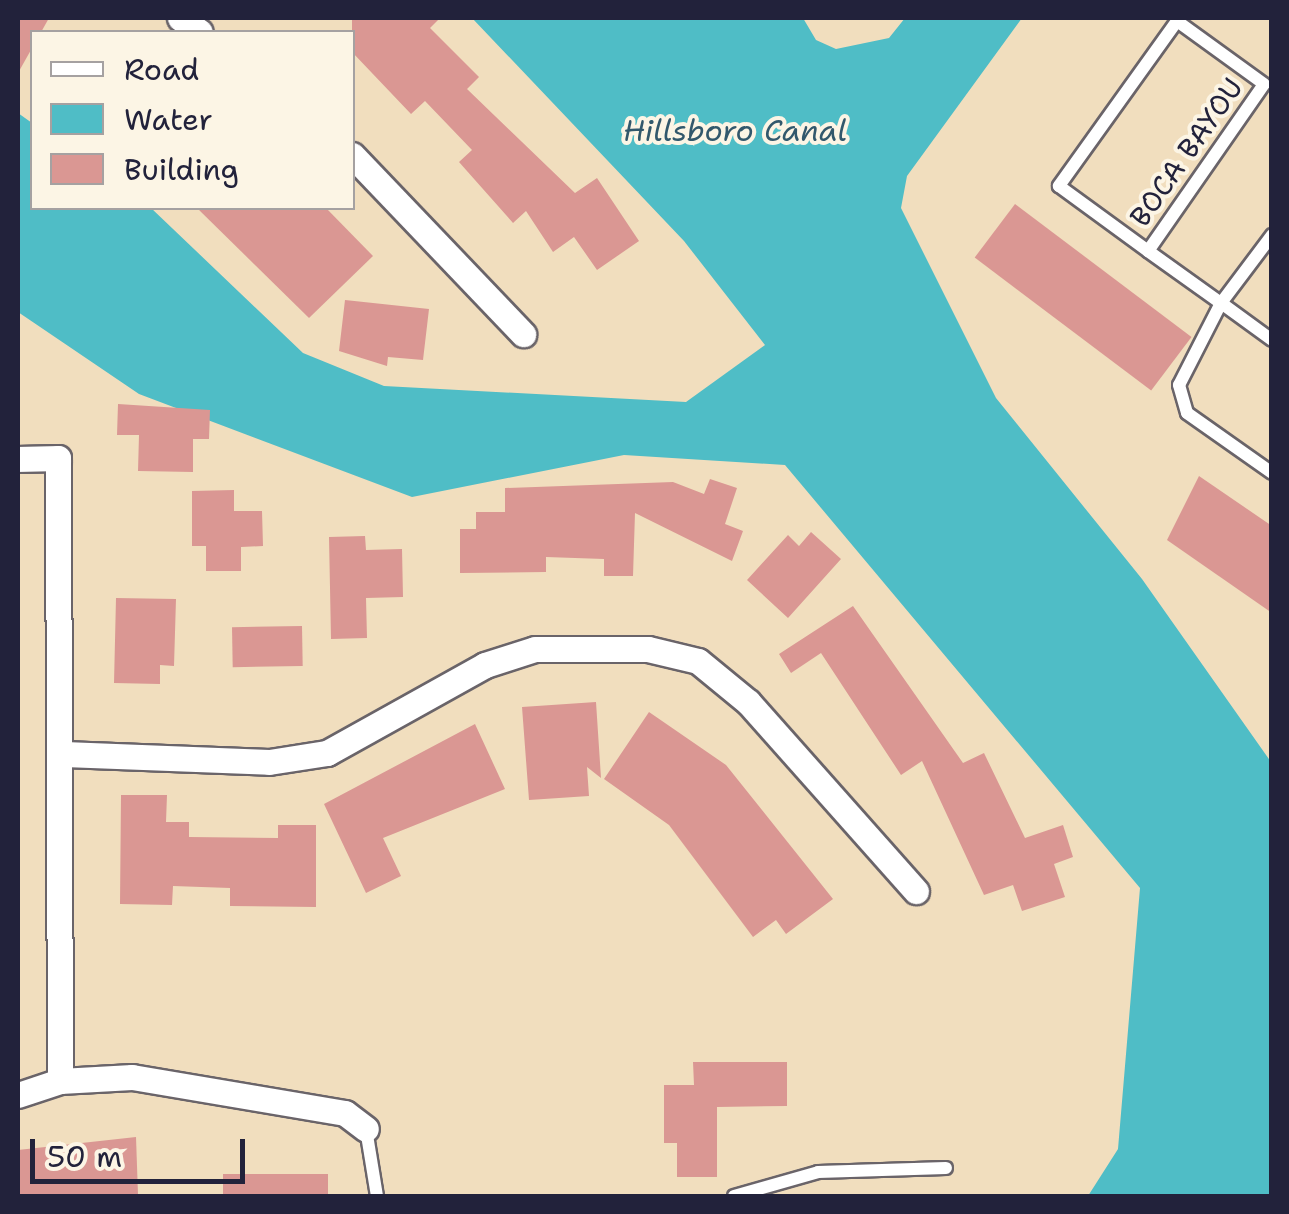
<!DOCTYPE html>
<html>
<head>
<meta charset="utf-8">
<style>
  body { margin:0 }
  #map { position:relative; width:1289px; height:1214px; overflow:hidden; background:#f1debe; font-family:"Shantell Sans",sans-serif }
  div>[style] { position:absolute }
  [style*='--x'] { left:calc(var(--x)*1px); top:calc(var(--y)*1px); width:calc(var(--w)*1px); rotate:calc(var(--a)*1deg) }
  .water>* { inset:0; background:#4fbdc6 }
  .building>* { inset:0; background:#da9793; transform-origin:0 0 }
  .roads { filter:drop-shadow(2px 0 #6a6469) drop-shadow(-2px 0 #6a6469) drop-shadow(0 2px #6a6469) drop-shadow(0 -2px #6a6469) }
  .service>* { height:12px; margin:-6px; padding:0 6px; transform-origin:6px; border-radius:6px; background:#fff }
  .minor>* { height:25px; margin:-12.5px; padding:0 12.5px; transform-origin:12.5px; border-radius:12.5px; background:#fff }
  span { translate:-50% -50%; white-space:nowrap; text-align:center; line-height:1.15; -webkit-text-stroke:8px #fcf5e5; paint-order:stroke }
  .street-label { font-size:28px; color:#22223b }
  .water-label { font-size:30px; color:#32586c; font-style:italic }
  .frame { position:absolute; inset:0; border:20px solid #22223b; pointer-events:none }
  .legend { position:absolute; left:30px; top:30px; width:325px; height:180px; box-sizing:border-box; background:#fcf5e5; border:2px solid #a5a1a1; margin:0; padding:12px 18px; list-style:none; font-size:30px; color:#22223b }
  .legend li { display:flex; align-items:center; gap:20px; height:50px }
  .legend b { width:50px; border:2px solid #a5a1a1 }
  .scale { position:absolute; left:30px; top:1139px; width:215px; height:45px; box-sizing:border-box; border:5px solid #22223b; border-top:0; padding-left:12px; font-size:30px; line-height:35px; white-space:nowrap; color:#22223b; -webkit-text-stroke:8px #fcf5e5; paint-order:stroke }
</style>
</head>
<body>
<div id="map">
  <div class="water">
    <div style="clip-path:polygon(472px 18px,803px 18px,816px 40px,836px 49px,889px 38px,905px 18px,1022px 18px,907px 176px,901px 208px,996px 398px,1142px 579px,1271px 762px,1271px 1196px,1088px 1196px,1118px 1149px,1140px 888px,785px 465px,624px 455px,412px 497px,139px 394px,18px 312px,18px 113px,32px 123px,32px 208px,151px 208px,303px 353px,384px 386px,686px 402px,765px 345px,684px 241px)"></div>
  </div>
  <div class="building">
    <div style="clip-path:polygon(18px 18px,49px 18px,18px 73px)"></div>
    <div style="clip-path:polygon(352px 18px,440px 18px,430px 28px,479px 77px,467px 89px,575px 193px,597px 178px,639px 241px,597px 270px,574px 237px,553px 252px,526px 211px,513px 223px,459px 162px,472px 150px,425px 101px,411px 114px,352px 52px)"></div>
    <div style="left:1015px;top:204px;width:221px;height:67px;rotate:37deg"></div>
    <div style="clip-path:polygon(197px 208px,326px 208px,373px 256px,309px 318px)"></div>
    <div style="clip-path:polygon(345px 300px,429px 309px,423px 360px,388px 357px,387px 366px,339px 351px)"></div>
    <div style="clip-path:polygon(118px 404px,210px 410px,209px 439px,193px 439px,193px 472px,138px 471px,139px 435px,117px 435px)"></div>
    <div style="clip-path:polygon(1199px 476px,1272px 526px,1272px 613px,1167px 540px)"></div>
    <div style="clip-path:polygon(710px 479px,737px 488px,725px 524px,743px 531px,732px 561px,635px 513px,633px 576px,604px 576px,604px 559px,546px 557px,546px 572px,460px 573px,460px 529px,476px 529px,476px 512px,505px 512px,505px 488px,673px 482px,704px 494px)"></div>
    <div style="clip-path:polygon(234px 490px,234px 511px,262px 511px,263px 546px,241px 547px,241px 571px,206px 571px,206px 546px,192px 546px,192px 491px)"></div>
    <div style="clip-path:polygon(811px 532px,841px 559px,788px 618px,747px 580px,788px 535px,799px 546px)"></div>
    <div style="clip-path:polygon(365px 536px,366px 550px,402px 549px,403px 597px,366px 598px,367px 638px,331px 639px,329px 537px)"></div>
    <div style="clip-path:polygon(116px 598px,176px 599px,174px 666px,160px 665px,160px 684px,114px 683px)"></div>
    <div style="clip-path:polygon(853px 606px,963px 763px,984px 753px,1025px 838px,1063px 825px,1073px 857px,1054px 864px,1065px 897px,1022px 911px,1013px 885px,984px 895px,922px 761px,901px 775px,821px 653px,791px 673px,779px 654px)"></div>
    <div style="left:302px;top:626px;width:40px;height:70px;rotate:89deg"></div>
    <div style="clip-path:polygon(596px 702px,601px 778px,587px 767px,589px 796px,529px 800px,522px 707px)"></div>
    <div style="clip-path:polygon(649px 712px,726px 765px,833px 899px,786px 934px,776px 920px,753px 937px,669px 825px,604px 779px)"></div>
    <div style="clip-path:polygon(475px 724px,505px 789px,383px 838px,401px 876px,366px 893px,324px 804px)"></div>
    <div style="clip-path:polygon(121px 795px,167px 795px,166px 822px,189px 822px,189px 837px,278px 838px,278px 825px,316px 825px,316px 907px,230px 906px,230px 888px,173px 886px,172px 905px,120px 904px)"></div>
    <div style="clip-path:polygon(693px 1062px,787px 1062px,787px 1106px,717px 1107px,717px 1177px,677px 1177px,677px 1143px,664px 1143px,664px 1085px,694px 1085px)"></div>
    <div style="clip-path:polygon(136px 1137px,138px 1195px,18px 1196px,18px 1150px)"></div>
    <div style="left:328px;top:1174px;width:22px;height:105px;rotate:90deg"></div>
  </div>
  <div class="roads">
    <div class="service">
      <div style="--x:1148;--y:251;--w:203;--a:-55.2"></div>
      <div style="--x:1264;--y:84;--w:107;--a:-144.1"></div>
      <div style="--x:1177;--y:21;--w:203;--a:125.6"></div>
      <div style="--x:1059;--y:186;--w:110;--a:36.1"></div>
      <div style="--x:1148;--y:251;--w:90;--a:35.5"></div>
      <div style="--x:1221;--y:303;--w:85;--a:-53.1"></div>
      <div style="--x:1272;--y:340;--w:63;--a:-144"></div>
      <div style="--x:1221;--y:303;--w:92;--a:117.1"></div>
      <div style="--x:1179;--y:385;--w:29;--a:74"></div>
      <div style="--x:1187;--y:413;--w:104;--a:35.2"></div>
      <div style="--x:366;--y:1129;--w:68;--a:80.7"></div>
      <div style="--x:734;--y:1196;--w:87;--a:-15.9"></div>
      <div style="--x:818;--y:1172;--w:128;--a:-1.8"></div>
    </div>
    <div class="minor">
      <div style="--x:180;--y:18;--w:24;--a:35"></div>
      <div style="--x:352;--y:155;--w:248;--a:46.3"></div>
      <div style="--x:18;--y:459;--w:40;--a:-1.4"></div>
      <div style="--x:58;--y:458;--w:623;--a:89.82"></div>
      <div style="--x:64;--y:754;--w:205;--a:2.2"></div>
      <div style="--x:269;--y:762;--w:59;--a:-8.8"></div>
      <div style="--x:327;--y:753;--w:181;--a:-29.1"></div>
      <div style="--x:485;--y:665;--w:52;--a:-17.7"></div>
      <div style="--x:535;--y:649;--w:113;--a:0"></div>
      <div style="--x:648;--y:649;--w:51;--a:13.5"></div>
      <div style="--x:698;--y:661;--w:65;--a:39.4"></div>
      <div style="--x:748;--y:702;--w:253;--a:48.4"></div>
      <div style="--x:18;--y:1095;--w:44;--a:-18.4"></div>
      <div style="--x:60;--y:1081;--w:72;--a:-3.2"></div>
      <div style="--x:132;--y:1077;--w:216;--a:9.6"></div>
      <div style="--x:345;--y:1113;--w:26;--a:37"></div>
    </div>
  </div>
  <div class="street-label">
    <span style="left:1186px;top:152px;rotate:-55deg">BOCA BAYOU</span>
  </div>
  <div class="water-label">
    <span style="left:735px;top:131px">Hillsboro Canal</span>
  </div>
  <div class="frame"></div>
  <ul class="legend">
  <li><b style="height:12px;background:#fff"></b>Road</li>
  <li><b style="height:28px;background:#4fbdc6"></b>Water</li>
  <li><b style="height:28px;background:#da9793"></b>Building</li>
  </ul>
  <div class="scale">50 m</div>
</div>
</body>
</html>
